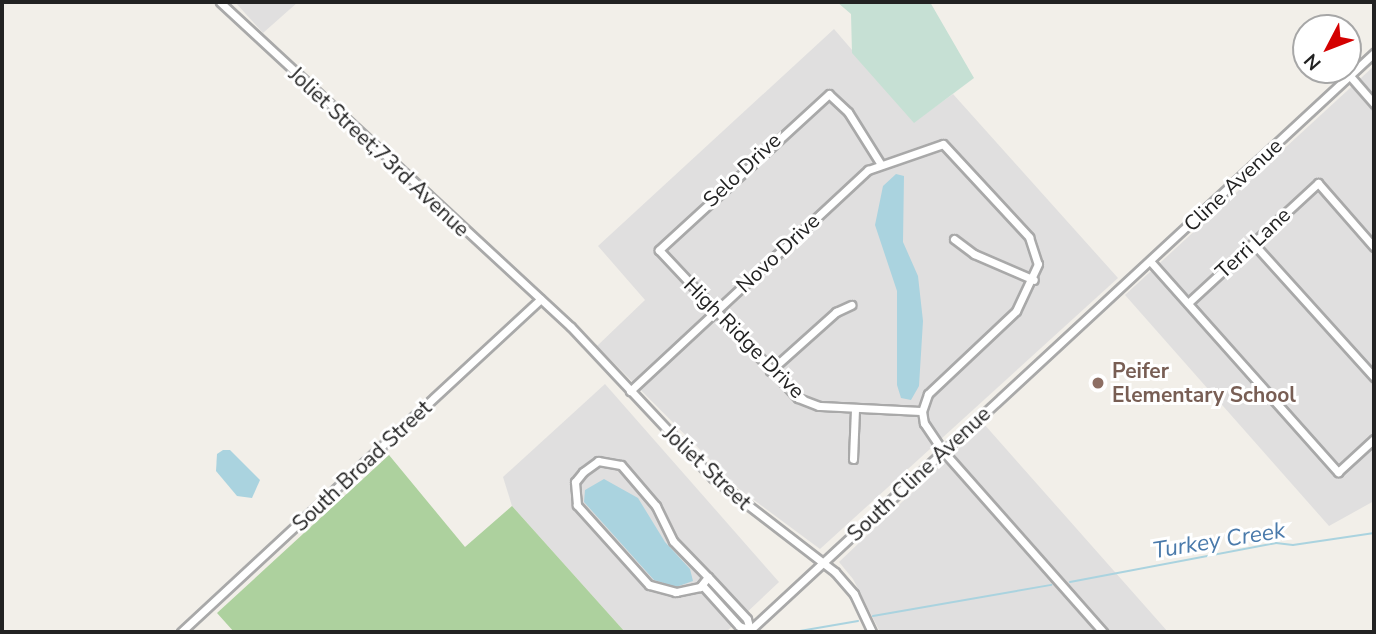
<!DOCTYPE html>
<html>
<head>
<meta charset="utf-8">
<style>
  body { margin:0 }
  #map { position:relative; width:1376px; height:634px; overflow:hidden; background:#f2efe9; font-family:"Nunito Sans",sans-serif }
  div>[style] { position:absolute }
  [style*='--x'] { left:calc(var(--x)*1px); top:calc(var(--y)*1px); width:calc(var(--w)*1px); rotate:calc(var(--a)*1deg) }
  .residential>* { inset:0; background:#e0dfdf }
  .forest>* { inset:0; background:#add19e }
  .wetland>* { inset:0; background:#c6e0d4 }
  .water>* { inset:0; background:#aad3df }
  .stream>* { height:2px; margin:-1px; padding:0 1px; transform-origin:1px; border-radius:1px; background:#aad3df }
  .roads { filter:drop-shadow(2px 0 #a9a9a9) drop-shadow(-2px 0 #a9a9a9) drop-shadow(0 2px #a9a9a9) drop-shadow(0 -2px #a9a9a9) }
  .minor>* { height:7px; margin:-3.5px; padding:0 3.5px; transform-origin:3.5px; border-radius:3.5px; background:#fff }
  .dots>* { width:19px; height:19px; translate:-50% -50%; box-sizing:border-box; border:4px solid #fff; border-radius:50% }
  span { translate:-50% -50%; white-space:nowrap; text-align:center; line-height:1.15; -webkit-text-stroke:6px #fff; paint-order:stroke }
  .street-label { font-size:21px; color:#222 }
  .education-label { font-size:21px; color:#785e54; font-weight:700 }
  .left { translate:0 -50%; text-align:left }
  .water-label { font-size:23px; color:#4a7aab; font-style:italic }
  .frame { position:absolute; inset:0; border:4px solid #222; pointer-events:none }
  .north { position:absolute; left:1292px; top:14px; width:70px; height:70px; box-sizing:border-box; background:#fff; border:2px solid #a7a7a7; border-radius:50%; rotate:228deg; font-size:19px; font-weight:700; line-height:28px; text-align:center; color:#222 }
  .north::after { content:''; display:block; margin:auto; width:24px; height:32px; background:#d40000; clip-path:polygon(50% 0,100% 100%,50% 72%,0 100%) }
</style>
</head>
<body>
<div id="map">
  <div class="residential">
    <div style="clip-path:polygon(235px 2px,298px 2px,263px 33px)"></div>
    <div style="clip-path:polygon(834px 29px,914px 122px,953px 94px,1118px 278px,820px 549px,739px 489px,597px 346px,645px 300px,598px 246px)"></div>
    <div style="clip-path:polygon(1374px 66px,1374px 501px,1329px 526px,1125px 295px)"></div>
    <div style="clip-path:polygon(605px 384px,779px 582px,726px 632px,625px 632px,512px 506px,503px 477px)"></div>
    <div style="clip-path:polygon(984px 424px,1168px 632px,880px 632px,853px 579px,839px 562px)"></div>
  </div>
  <div class="forest">
    <div style="clip-path:polygon(389px 455px,465px 547px,512px 506px,625px 632px,234px 632px,217px 613px)"></div>
  </div>
  <div class="wetland">
    <div style="clip-path:polygon(837px 2px,930px 2px,974px 78px,914px 123px,852px 53px,851px 14px)"></div>
  </div>
  <div class="water">
    <div style="clip-path:polygon(896px 174px,904px 176px,903px 242px,918px 276px,923px 321px,919px 386px,911px 400px,901px 398px,897px 385px,897px 291px,875px 225px,883px 186px)"></div>
    <div style="clip-path:polygon(223px 450px,230px 450px,260px 480px,252px 498px,237px 496px,216px 471px,217px 454px)"></div>
    <div style="clip-path:polygon(604px 479px,638px 498px,665px 542px,690px 569px,693px 581px,676px 587px,654px 580px,584px 502px,585px 490px)"></div>
  </div>
  <div class="stream">
    <div style="--x:1070;--y:582;--w:210;--a:-10.7"></div>
    <div style="--x:1276;--y:543;--w:17;--a:7"></div>
    <div style="--x:1293;--y:545;--w:82;--a:-8.4"></div>
    <div style="--x:873;--y:616;--w:181;--a:-9.9"></div>
    <div style="--x:794;--y:632;--w:65;--a:-9.8"></div>
  </div>
  <div class="roads">
    <div class="minor">
      <div style="--x:220;--y:2;--w:478;--a:42.8"></div>
      <div style="--x:571;--y:327;--w:207;--a:46.8"></div>
      <div style="--x:713;--y:478;--w:154;--a:37.6"></div>
      <div style="--x:835;--y:572;--w:29;--a:49"></div>
      <div style="--x:854;--y:594;--w:42;--a:64.7"></div>
      <div style="--x:1350;--y:76;--w:37;--a:49"></div>
      <div style="--x:880;--y:163;--w:60;--a:-122.1"></div>
      <div style="--x:848;--y:112;--w:26;--a:-137"></div>
      <div style="--x:829;--y:94;--w:231;--a:137.5"></div>
      <div style="--x:659;--y:250;--w:203;--a:46.8"></div>
      <div style="--x:798;--y:398;--w:22;--a:21"></div>
      <div style="--x:819;--y:406;--w:103;--a:2.8"></div>
      <div style="--x:954;--y:239;--w:25;--a:37"></div>
      <div style="--x:974;--y:254;--w:65;--a:23.4"></div>
      <div style="--x:1253;--y:243;--w:181;--a:47.9"></div>
      <div style="--x:1150;--y:261;--w:283;--a:48.3"></div>
      <div style="--x:1338;--y:472;--w:49;--a:-42.5"></div>
      <div style="--x:1188;--y:303;--w:177;--a:-42.7"></div>
      <div style="--x:1318;--y:183;--w:85;--a:48.8"></div>
      <div style="--x:770;--y:371;--w:89;--a:-41.8"></div>
      <div style="--x:836;--y:312;--w:17;--a:-25"></div>
      <div style="--x:630;--y:391;--w:325;--a:-42.9"></div>
      <div style="--x:868;--y:170;--w:79;--a:-19.1"></div>
      <div style="--x:943;--y:144;--w:127;--a:47.2"></div>
      <div style="--x:1029;--y:237;--w:28;--a:72"></div>
      <div style="--x:1038;--y:264;--w:52;--a:115.1"></div>
      <div style="--x:1016;--y:311;--w:121;--a:136.7"></div>
      <div style="--x:928;--y:394;--w:18;--a:109"></div>
      <div style="--x:922;--y:411;--w:12;--a:81"></div>
      <div style="--x:924;--y:423;--w:34;--a:56"></div>
      <div style="--x:943;--y:451;--w:242;--a:48.5"></div>
      <div style="--x:853;--y:459;--w:50;--a:-87.7"></div>
      <div style="--x:708;--y:577;--w:13;--a:129"></div>
      <div style="--x:700;--y:587;--w:25;--a:168"></div>
      <div style="--x:676;--y:592;--w:28;--a:-165"></div>
      <div style="--x:649;--y:585;--w:108;--a:-132"></div>
      <div style="--x:577;--y:505;--w:23;--a:-95"></div>
      <div style="--x:575;--y:482;--w:13;--a:-51"></div>
      <div style="--x:583;--y:472;--w:19;--a:-36"></div>
      <div style="--x:598;--y:461;--w:23;--a:10"></div>
      <div style="--x:621;--y:465;--w:54;--a:49.5"></div>
      <div style="--x:656;--y:506;--w:39;--a:64"></div>
      <div style="--x:673;--y:541;--w:50;--a:45.8"></div>
      <div style="--x:708;--y:577;--w:57;--a:47.1"></div>
      <div style="--x:747;--y:619;--w:11;--a:75"></div>
      <div style="--x:702;--y:585;--w:55;--a:47.9"></div>
      <div style="--x:739;--y:626;--w:12;--a:20"></div>
      <div style="--x:181;--y:632;--w:490;--a:-42.8"></div>
      <div style="--x:748;--y:632;--w:853;--a:-42.77"></div>
    </div>
  </div>
  <div class="dots">
    <div style="left:1098px;top:383px;background:#8d6e63"></div>
  </div>
  <div class="street-label">
    <span style="left:379px;top:152px;rotate:43deg">Joliet Street;73rd Avenue</span>
    <span style="left:742px;top:170px;rotate:-43deg">Selo Drive</span>
    <span style="left:1233px;top:185px;rotate:-43deg">Cline Avenue</span>
    <span style="left:1253px;top:243px;rotate:-43deg">Terri Lane</span>
    <span style="left:778px;top:253px;rotate:-43deg">Novo Drive</span>
    <span style="left:744px;top:338px;rotate:45deg">High Ridge Drive</span>
    <span style="left:362px;top:466px;rotate:-43deg">South Broad Street</span>
    <span style="left:707px;top:468px;rotate:43deg">Joliet Street</span>
    <span style="left:919px;top:474px;rotate:-43deg">South Cline Avenue</span>
  </div>
  <div class="education-label">
    <span class="left" style="left:1112px;top:383px">Peifer<br>Elementary School</span>
  </div>
  <div class="water-label">
    <span style="left:1219px;top:541px;rotate:-9deg">Turkey Creek</span>
  </div>
  <div class="frame"></div>
  <div class="north">N</div>
</div>
</body>
</html>
